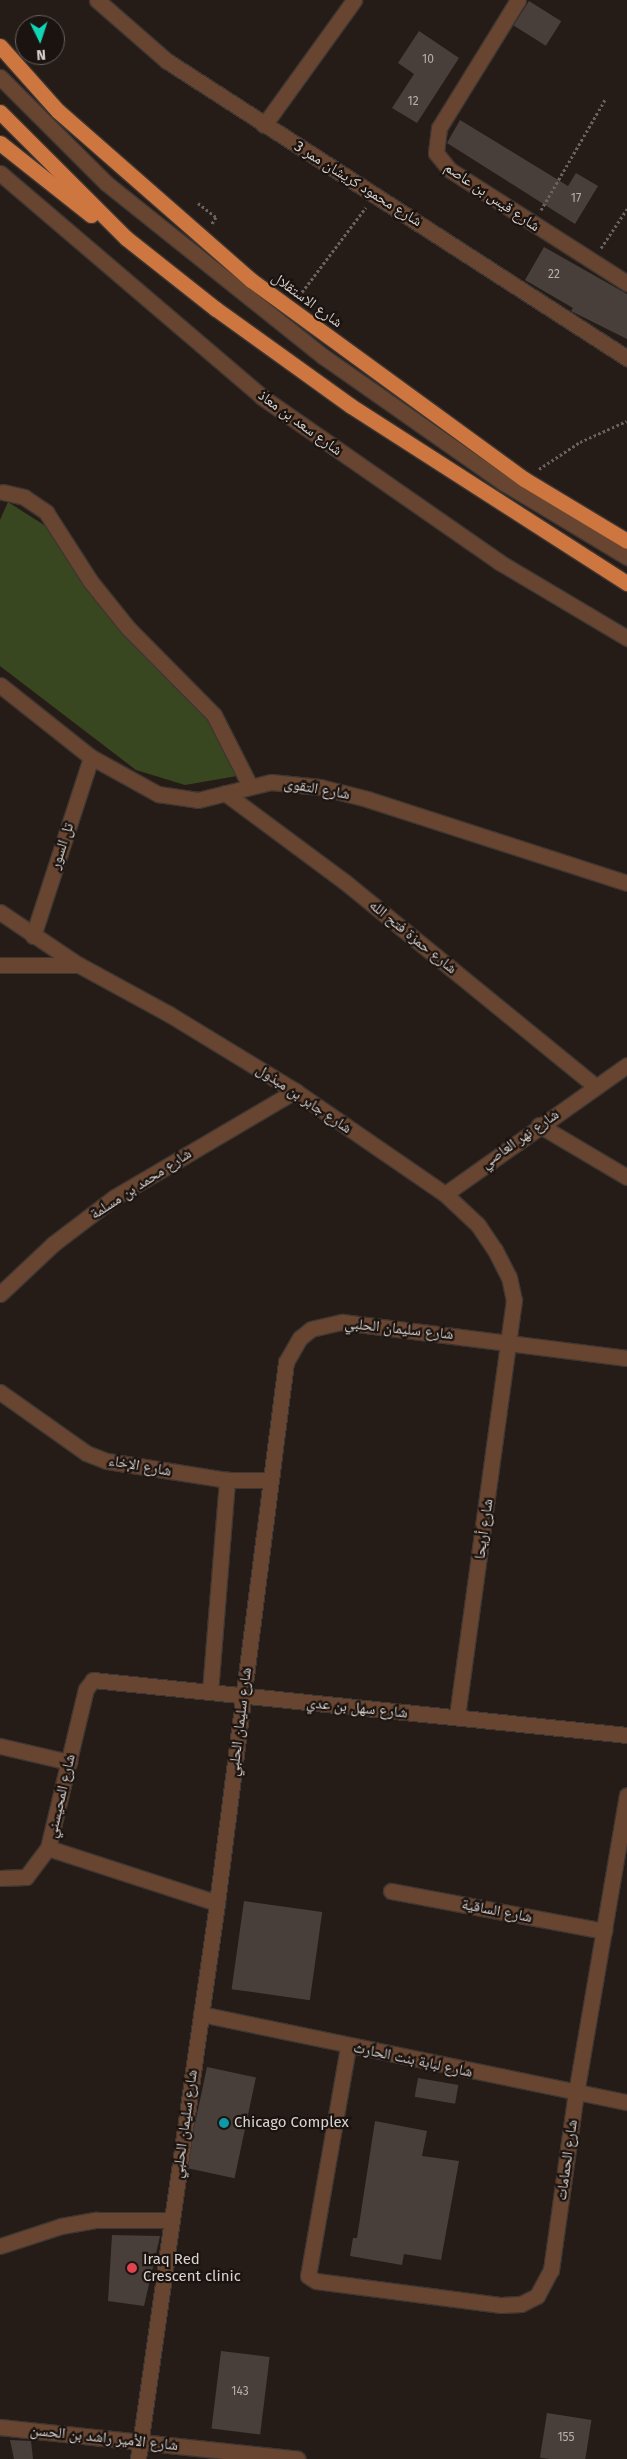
<!DOCTYPE html>
<html>
<head>
<meta charset="utf-8">
<style>
  body { margin:0 }
  #map { position:relative; width:627px; height:2459px; overflow:hidden; background:#251c18; font-family:"Fira Sans","Noto Naskh Arabic",sans-serif }
  div>[style] { position:absolute }
  [style*='--x'] { left:calc(var(--x)*1px); top:calc(var(--y)*1px); width:calc(var(--w)*1px); rotate:calc(var(--a)*1deg) }
  .green>* { inset:0; background:#394720 }
  .building>* { inset:0; background:#493f3a; transform-origin:0 0 }
  .path>* { height:3px; margin-top:-1.5px; transform-origin:0; background:repeating-linear-gradient(90deg,#6a625f 0 2.5px,transparent 0 5px) }
  .roads { filter:drop-shadow(1px 0 #3e3632) drop-shadow(-1px 0 #3e3632) drop-shadow(0 1px #3e3632) drop-shadow(0 -1px #3e3632) }
  .minor>* { height:15px; margin:-7.5px; padding:0 7.5px; transform-origin:7.5px; border-radius:7.5px; background:#684530 }
  .highway>* { height:15px; margin:-7.5px; padding:0 7.5px; transform-origin:7.5px; border-radius:7.5px; background:#cd7640 }
  .dots>* { width:14px; height:14px; translate:-50% -50%; box-sizing:border-box; border:2px solid #1b130f; border-radius:50% }
  span { translate:-50% -50%; white-space:nowrap; text-align:center; line-height:1.15; -webkit-text-stroke:4.5px #1b130f; paint-order:stroke }
  .number-label { font-size:12px; color:#b5aeaa }
  .number-label span { -webkit-text-stroke-width:0 }
  .street-label { font-size:15px; color:#d9d3d0 }
  .poi-label { font-size:15px; color:#d9d3d0 }
  .left { translate:0 -50%; text-align:left }
  .north { position:absolute; left:15px; top:15px; width:50px; height:50px; box-sizing:border-box; background:#1b130f; border:1px solid #67605c; border-radius:50%; rotate:176deg; font-size:14px; font-weight:700; line-height:20px; text-align:center; color:#d9d3d0 }
  .north::after { content:''; display:block; margin:auto; width:18px; height:22px; background:#12d5b4; clip-path:polygon(50% 0,100% 100%,50% 72%,0 100%) }
</style>
</head>
<body>
<div id="map">
  <div class="green">
    <div style="clip-path:polygon(8px 502px,55px 532px,138px 633px,208px 698px,237px 776px,185px 785px,136px 770px,0 666px,0 520px)"></div>
  </div>
  <div class="building">
    <div style="left:529px;top:1px;width:38px;height:29px;rotate:32deg"></div>
    <div style="clip-path:polygon(419px 31px,459px 58px,417px 123px,392px 108px,414px 74px,398px 63px)"></div>
    <div style="clip-path:polygon(460px 120px,568px 186px,576px 173px,598px 186px,575px 224px,447px 143px)"></div>
    <div style="clip-path:polygon(544px 247px,627px 294px,627px 339px,571px 311px,573px 308px,525px 280px)"></div>
    <div style="left:244px;top:1901px;width:79px;height:89px;rotate:8deg"></div>
    <div style="left:207px;top:2067px;width:50px;height:103px;rotate:12deg"></div>
    <div style="left:418px;top:2078px;width:41px;height:19px;rotate:10deg"></div>
    <div style="clip-path:polygon(375px 2121px,427px 2131px,422px 2156px,459px 2161px,441px 2260px,404px 2254px,402px 2265px,350px 2256px,353px 2238px,357px 2238px)"></div>
    <div style="clip-path:polygon(112px 2235px,160px 2236px,144px 2306px,108px 2301px)"></div>
    <div style="left:221px;top:2351px;width:49px;height:78px;rotate:7deg"></div>
    <div style="left:547px;top:2413px;width:45px;height:45px;rotate:9deg"></div>
    <div style="clip-path:polygon(10px 2440px,31px 2441px,33px 2459px,14px 2459px)"></div>
  </div>
  <div class="path">
    <div style="--x:198;--y:203;--w:23;--a:38"></div>
    <div style="--x:216;--y:217;--w:9;--a:122"></div>
    <div style="--x:541;--y:210;--w:129;--a:-59.9"></div>
    <div style="--x:601;--y:248;--w:47;--a:-56.3"></div>
    <div style="--x:299;--y:296;--w:111;--a:-53"></div>
    <div style="--x:539;--y:469;--w:49;--a:-33.4"></div>
    <div style="--x:580;--y:442;--w:51;--a:-24.1"></div>
  </div>
  <div class="roads">
    <div class="minor">
      <div style="--x:97;--y:0;--w:93;--a:41.1"></div>
      <div style="--x:167;--y:61;--w:548;--a:32.85"></div>
      <div style="--x:518;--y:0;--w:150;--a:121.7"></div>
      <div style="--x:439;--y:128;--w:25;--a:97"></div>
      <div style="--x:436;--y:153;--w:22;--a:51"></div>
      <div style="--x:450;--y:170;--w:210;--a:32.6"></div>
      <div style="--x:0;--y:77;--w:150;--a:45"></div>
      <div style="--x:106;--y:183;--w:279;--a:38.6"></div>
      <div style="--x:324;--y:357;--w:220;--a:35"></div>
      <div style="--x:504;--y:483;--w:144;--a:31"></div>
      <div style="--x:264;--y:125;--w:154;--a:-54.2"></div>
      <div style="--x:0;--y:173;--w:345;--a:40.5"></div>
      <div style="--x:262;--y:397;--w:289;--a:34.8"></div>
      <div style="--x:499;--y:562;--w:149;--a:30.7"></div>
      <div style="--x:3;--y:492;--w:22;--a:13"></div>
      <div style="--x:24;--y:497;--w:27;--a:34"></div>
      <div style="--x:46;--y:512;--w:83;--a:57.3"></div>
      <div style="--x:91;--y:582;--w:59;--a:51.2"></div>
      <div style="--x:128;--y:628;--w:122;--a:45.3"></div>
      <div style="--x:214;--y:715;--w:80;--a:63.1"></div>
      <div style="--x:0;--y:685;--w:116;--a:38.4"></div>
      <div style="--x:91;--y:757;--w:77;--a:28.9"></div>
      <div style="--x:158;--y:794;--w:40;--a:8.5"></div>
      <div style="--x:198;--y:800;--w:75;--a:-13.9"></div>
      <div style="--x:271;--y:782;--w:49;--a:5.8"></div>
      <div style="--x:320;--y:787;--w:49;--a:14.3"></div>
      <div style="--x:367;--y:799;--w:273;--a:17.9"></div>
      <div style="--x:225;--y:793;--w:149;--a:36.6"></div>
      <div style="--x:345;--y:882;--w:324;--a:39.2"></div>
      <div style="--x:0;--y:912;--w:93;--a:34"></div>
      <div style="--x:33;--y:936;--w:188;--a:-72"></div>
      <div style="--x:0;--y:965;--w:79;--a:0"></div>
      <div style="--x:79;--y:965;--w:102;--a:28.6"></div>
      <div style="--x:169;--y:1014;--w:148;--a:31.4"></div>
      <div style="--x:295;--y:1091;--w:182;--a:34.5"></div>
      <div style="--x:445;--y:1194;--w:45;--a:43.2"></div>
      <div style="--x:478;--y:1225;--w:30;--a:56"></div>
      <div style="--x:495;--y:1250;--w:30;--a:63"></div>
      <div style="--x:509;--y:1277;--w:24;--a:78"></div>
      <div style="--x:514;--y:1300;--w:421;--a:97.8"></div>
      <div style="--x:539;--y:1125;--w:102;--a:30.6"></div>
      <div style="--x:445;--y:1194;--w:223;--a:-35.3"></div>
      <div style="--x:0;--y:1294;--w:73;--a:-43.3"></div>
      <div style="--x:53;--y:1244;--w:78;--a:-37.2"></div>
      <div style="--x:115;--y:1197;--w:209;--a:-30.5"></div>
      <div style="--x:0;--y:1392;--w:105;--a:35.3"></div>
      <div style="--x:86;--y:1453;--w:22;--a:21"></div>
      <div style="--x:107;--y:1461;--w:121;--a:9"></div>
      <div style="--x:227;--y:1480;--w:42;--a:0"></div>
      <div style="--x:210;--y:1692;--w:213;--a:-85.4"></div>
      <div style="--x:0;--y:1746;--w:71;--a:13.1"></div>
      <div style="--x:48;--y:1848;--w:178;--a:18"></div>
      <div style="--x:0;--y:1878;--w:26;--a:-2"></div>
      <div style="--x:26;--y:1877;--w:36;--a:-53"></div>
      <div style="--x:48;--y:1848;--w:163;--a:-76.6"></div>
      <div style="--x:86;--y:1689;--w:11;--a:-52"></div>
      <div style="--x:93;--y:1680;--w:537;--a:5.88"></div>
      <div style="--x:391;--y:1891;--w:217;--a:10.6"></div>
      <div style="--x:201;--y:2014;--w:435;--a:11.7"></div>
      <div style="--x:348;--y:2047;--w:232;--a:99.9"></div>
      <div style="--x:308;--y:2276;--w:9;--a:32"></div>
      <div style="--x:316;--y:2281;--w:187;--a:7.4"></div>
      <div style="--x:501;--y:2305;--w:20;--a:-3"></div>
      <div style="--x:521;--y:2304;--w:18;--a:-27"></div>
      <div style="--x:537;--y:2296;--w:30;--a:-62"></div>
      <div style="--x:551;--y:2270;--w:179;--a:-82"></div>
      <div style="--x:576;--y:2093;--w:302;--a:-80.3"></div>
      <div style="--x:0;--y:2246;--w:64;--a:-18.2"></div>
      <div style="--x:61;--y:2226;--w:36;--a:-10"></div>
      <div style="--x:96;--y:2220;--w:75;--a:0"></div>
      <div style="--x:0;--y:2427;--w:299;--a:6.1"></div>
      <div style="--x:138;--y:2459;--w:562;--a:-81.91"></div>
      <div style="--x:217;--y:1903;--w:545;--a:-82.73"></div>
      <div style="--x:286;--y:1362;--w:28;--a:-60"></div>
      <div style="--x:300;--y:1338;--w:14;--a:-39"></div>
      <div style="--x:311;--y:1329;--w:32;--a:-13"></div>
      <div style="--x:342;--y:1322;--w:287;--a:7.2"></div>
    </div>
    <div class="highway">
      <div style="--x:0;--y:46;--w:87;--a:48.3"></div>
      <div style="--x:58;--y:111;--w:257;--a:41.2"></div>
      <div style="--x:251;--y:280;--w:338;--a:36.1"></div>
      <div style="--x:524;--y:479;--w:120;--a:31"></div>
      <div style="--x:0;--y:112;--w:178;--a:45"></div>
      <div style="--x:126;--y:238;--w:115;--a:38.3"></div>
      <div style="--x:216;--y:309;--w:166;--a:35.7"></div>
      <div style="--x:351;--y:406;--w:328;--a:32.7"></div>
      <div style="--x:0;--y:143;--w:116;--a:38.4"></div>
    </div>
  </div>
  <div class="dots">
    <div style="left:224px;top:2123px;background:#0f9aa8"></div>
    <div style="left:132px;top:2268px;background:#e0444e"></div>
  </div>
  <div class="number-label">
    <span style="left:428px;top:60px">10</span>
    <span style="left:413px;top:102px">12</span>
    <span style="left:576px;top:199px">17</span>
    <span style="left:554px;top:275px">22</span>
    <span style="left:240px;top:2392px">143</span>
    <span style="left:566px;top:2438px">155</span>
  </div>
  <div class="street-label">
    <span style="left:358px;top:184px;rotate:32deg">شارع محمود كريشان ممر 3</span>
    <span style="left:492px;top:197px;rotate:34deg">شارع قيس بن عاصم</span>
    <span style="left:307px;top:300px;rotate:36deg">شارع الاستقلال</span>
    <span style="left:300px;top:423px;rotate:36deg">شارع سعد بن معاذ</span>
    <span style="left:317px;top:789px;rotate:10deg">شارع التقوى</span>
    <span style="left:62px;top:846px;rotate:-72deg">تل السور</span>
    <span style="left:413px;top:937px;rotate:39deg">شارع حمزة فتح الله</span>
    <span style="left:304px;top:1099px;rotate:34deg">شارع جابر بن مبذول</span>
    <span style="left:520px;top:1139px;rotate:-35deg">شارع نهر العاصي</span>
    <span style="left:141px;top:1184px;rotate:-33deg">شارع محمد بن مسلمة</span>
    <span style="left:399px;top:1329px;rotate:6deg">شارع سليمان الحلبي</span>
    <span style="left:140px;top:1466px;rotate:10deg">شارع الإخاء</span>
    <span style="left:484px;top:1529px;rotate:-82deg">شارع أريحا</span>
    <span style="left:357px;top:1708px;rotate:6deg">شارع سهل بن عدي</span>
    <span style="left:240px;top:1722px;rotate:-83deg">شارع سليمان الحلبي</span>
    <span style="left:61px;top:1796px;rotate:-77deg">شارع المحيسني</span>
    <span style="left:497px;top:1911px;rotate:11deg">شارع الساقية</span>
    <span style="left:413px;top:2060px;rotate:12deg">شارع لبابة بنت الحارث</span>
    <span style="left:185px;top:2124px;rotate:-82deg">شارع سليمان الحلبي</span>
    <span style="left:567px;top:2160px;rotate:-82deg">شارع الحمامات</span>
    <span style="left:104px;top:2438px;rotate:6deg">شارع الأمير راشد بن الحسن</span>
  </div>
  <div class="poi-label">
    <span class="left" style="left:234px;top:2123px">Chicago Complex</span>
    <span class="left" style="left:143px;top:2268px">Iraq Red<br>Crescent clinic</span>
  </div>
  <div class="north">N</div>
</div>
</body>
</html>
